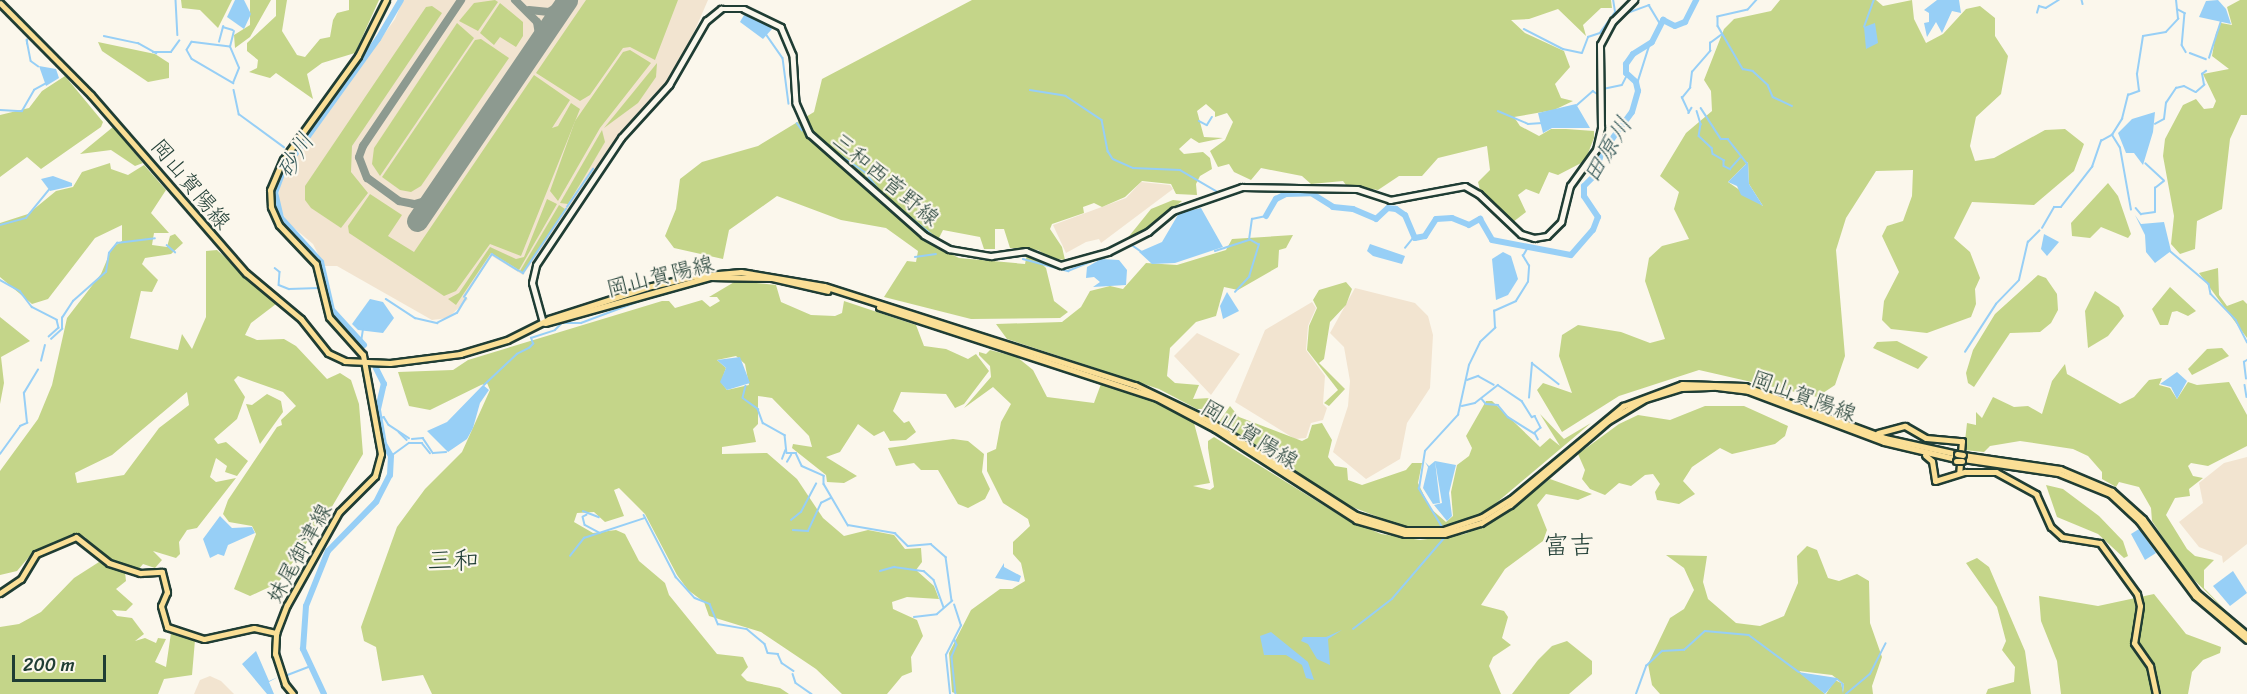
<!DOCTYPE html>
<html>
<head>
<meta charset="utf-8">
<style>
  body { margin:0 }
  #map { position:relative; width:2247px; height:694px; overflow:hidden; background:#fbf7ec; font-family:Sriracha,"Klee One",sans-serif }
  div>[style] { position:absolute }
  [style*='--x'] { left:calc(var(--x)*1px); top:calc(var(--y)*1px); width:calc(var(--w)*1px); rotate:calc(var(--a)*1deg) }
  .built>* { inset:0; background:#f2e4d0 }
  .green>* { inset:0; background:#c4d589 }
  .water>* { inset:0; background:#97cff6 }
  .stream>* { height:1.5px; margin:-0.75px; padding:0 0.75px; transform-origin:0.75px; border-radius:0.75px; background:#97cff6 }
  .river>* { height:6px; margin:-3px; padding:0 3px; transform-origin:3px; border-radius:3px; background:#97cff6 }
  .taxiway>* { height:8px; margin:-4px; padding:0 4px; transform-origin:4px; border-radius:4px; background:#8d9a90 }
  .runway>* { height:21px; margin:-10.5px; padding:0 10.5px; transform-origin:10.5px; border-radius:10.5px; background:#8d9a90 }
  .roads { filter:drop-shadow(2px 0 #1f3d34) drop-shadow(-2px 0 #1f3d34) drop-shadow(0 2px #1f3d34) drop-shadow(0 -2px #1f3d34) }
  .secondary>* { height:4.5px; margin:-2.25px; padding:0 2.25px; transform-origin:2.25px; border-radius:2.25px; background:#fbf7ec }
  .primary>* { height:5px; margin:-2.5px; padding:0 2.5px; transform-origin:2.5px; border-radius:2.5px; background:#fadf96 }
  .bridges { filter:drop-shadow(2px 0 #1f3d34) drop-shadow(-2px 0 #1f3d34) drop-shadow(0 2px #1f3d34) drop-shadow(0 -2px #1f3d34) }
  .primary-bridge>* { height:5px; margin:-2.5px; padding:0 2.5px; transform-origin:2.5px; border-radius:2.5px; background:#fadf96 }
  span { translate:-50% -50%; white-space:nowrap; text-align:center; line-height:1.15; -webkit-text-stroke:4.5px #fbf7ec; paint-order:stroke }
  .street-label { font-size:22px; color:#1f3d34 }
  .water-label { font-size:24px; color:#375a5b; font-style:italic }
  .quarter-label { font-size:26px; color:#1f3d34 }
  .scale { position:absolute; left:12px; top:655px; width:94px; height:27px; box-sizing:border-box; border:3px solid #1f3d34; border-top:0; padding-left:8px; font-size:18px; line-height:21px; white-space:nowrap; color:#1f3d34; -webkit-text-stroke:4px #fbf7ec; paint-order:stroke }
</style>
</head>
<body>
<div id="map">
  <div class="built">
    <div style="clip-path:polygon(403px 0,708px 0,681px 62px,668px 82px,625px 129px,523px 275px,492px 256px,465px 296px,468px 299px,448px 318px,432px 320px,337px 266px,324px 266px,313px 244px,287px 222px,277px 203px,282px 176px,395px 19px)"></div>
    <div style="clip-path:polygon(1141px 182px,1170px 185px,1173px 189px,1101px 243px,1099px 239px,1086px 242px,1066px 253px,1053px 225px,1126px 198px)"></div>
    <div style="clip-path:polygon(1355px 288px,1415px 303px,1428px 316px,1433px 335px,1430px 388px,1407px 423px,1400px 459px,1366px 479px,1333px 452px,1348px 406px,1350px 381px,1344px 347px,1330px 333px)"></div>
    <div style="clip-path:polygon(1312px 302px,1316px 308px,1308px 326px,1306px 350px,1325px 376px,1323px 404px,1327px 408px,1323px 420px,1311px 423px,1306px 438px,1295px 439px,1235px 402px,1265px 330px)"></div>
    <div style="clip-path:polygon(1197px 333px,1240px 354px,1211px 395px,1174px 356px)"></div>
    <div style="clip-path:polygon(2247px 457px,2247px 544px,2223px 563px,2222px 556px,2199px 547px,2179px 522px,2203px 503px,2199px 483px,2224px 463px)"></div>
    <div style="clip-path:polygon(210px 676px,221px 681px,234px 694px,194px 694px,200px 680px)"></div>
  </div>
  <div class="green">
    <div style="clip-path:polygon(181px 0,232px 0,218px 28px,200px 10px,182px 8px)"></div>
    <div style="clip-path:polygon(250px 0,271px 0,250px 37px,235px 48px,234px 35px,250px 25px)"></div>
    <div style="clip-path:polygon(276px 0,287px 0,282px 31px,297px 55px,305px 57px,320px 39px,330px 37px,333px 20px,337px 13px,349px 10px,349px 0,379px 0,355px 53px,322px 63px,307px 74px,313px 99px,276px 73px,270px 78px,249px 72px,257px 68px,258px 60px,247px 51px,247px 43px,276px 16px)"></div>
    <div style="clip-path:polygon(495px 0,498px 2px,478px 31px,459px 21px,474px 3px)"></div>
    <div style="clip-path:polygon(586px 0,678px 0,655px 60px,630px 47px,623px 48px,590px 95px,580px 101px,536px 73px)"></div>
    <div style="clip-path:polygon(972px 0,1611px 0,1612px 8px,1601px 8px,1583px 25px,1586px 36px,1558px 9px,1529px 19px,1511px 20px,1525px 33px,1564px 51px,1570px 67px,1555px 84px,1561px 98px,1573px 101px,1554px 110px,1514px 117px,1520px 126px,1539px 136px,1551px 129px,1566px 129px,1594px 131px,1594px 138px,1585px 161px,1558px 175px,1549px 172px,1539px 194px,1526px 189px,1518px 195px,1526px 212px,1513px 222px,1480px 190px,1478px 182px,1490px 170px,1487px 146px,1438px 158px,1422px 176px,1399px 176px,1378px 190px,1346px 185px,1343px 181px,1311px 184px,1302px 176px,1261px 168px,1251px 180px,1234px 172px,1229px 164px,1218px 167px,1210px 151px,1225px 140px,1233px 122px,1227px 113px,1215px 117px,1215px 112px,1206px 104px,1197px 111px,1204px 137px,1223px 138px,1199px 143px,1191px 138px,1179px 149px,1184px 154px,1203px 152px,1210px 158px,1212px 169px,1200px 176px,1196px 184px,1197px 195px,1176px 194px,1171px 184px,1142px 181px,1125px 197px,1102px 207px,1094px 203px,1083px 207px,1084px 213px,1052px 224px,1050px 229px,1062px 247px,1065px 260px,1051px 258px,1038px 250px,1010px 248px,1004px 229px,995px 229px,995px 249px,984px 249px,980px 237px,943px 230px,935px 246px,959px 258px,1025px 264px,1027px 254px,1036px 258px,1046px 268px,1054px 301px,1068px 312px,1060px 318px,971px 319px,884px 297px,907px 261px,916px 262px,918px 251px,886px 228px,841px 220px,777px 196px,729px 230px,723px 259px,674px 248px,665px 236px,676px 209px,680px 179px,702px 162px,758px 146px,814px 112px,822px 79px)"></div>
    <div style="clip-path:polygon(evenodd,1780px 0,1876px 0,1883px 6px,1912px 0,1914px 19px,1926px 43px,1943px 34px,1966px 9px,1980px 6px,1995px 18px,1995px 36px,2008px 56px,2001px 94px,1976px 117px,1970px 146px,1975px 161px,1994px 158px,2045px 130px,2065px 129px,2084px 144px,2074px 171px,2034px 205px,1972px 202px,1954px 238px,1970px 252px,1980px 278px,1975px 289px,1976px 304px,1971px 317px,1927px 333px,1891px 329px,1882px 320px,1884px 301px,1899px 272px,1882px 236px,1887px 226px,1903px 221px,1912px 196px,1913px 170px,1876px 171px,1846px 218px,1836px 250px,1845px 356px,1835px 385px,1817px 397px,1699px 370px,1619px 396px,1562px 432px,1537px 390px,1543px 383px,1572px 393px,1559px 356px,1562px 335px,1578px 325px,1621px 332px,1650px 343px,1665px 339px,1645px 281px,1649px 258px,1662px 246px,1689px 239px,1674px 209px,1679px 192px,1660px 176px,1686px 133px,1712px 111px,1711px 91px,1704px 80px,1724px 29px,1734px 19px,1771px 11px,1780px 0,1748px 162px,1749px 184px,1763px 206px,1728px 182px,1748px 162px)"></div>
    <div style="clip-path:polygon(2240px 0,2247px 0,2247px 115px,2241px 115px,2230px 139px,2222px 209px,2197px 221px,2195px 249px,2180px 254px,2171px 244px,2174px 216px,2163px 156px,2165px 139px,2183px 105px,2196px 99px,2204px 109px,2213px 108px,2216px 101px,2203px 74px,2229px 69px,2212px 56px,2216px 33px,2221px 23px,2232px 25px,2227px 7px)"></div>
    <div style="clip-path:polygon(500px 3px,523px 22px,523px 36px,516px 47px,500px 37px,494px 45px,480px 33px)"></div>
    <div style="clip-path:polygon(432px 6px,442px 13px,352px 146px,351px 172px,368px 193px,341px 228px,311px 208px,305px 200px,305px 186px,426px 7px)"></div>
    <div style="clip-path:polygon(457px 23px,474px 38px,380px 176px,372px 164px,374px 148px)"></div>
    <div style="clip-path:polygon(481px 39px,509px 58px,421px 186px,411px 192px,400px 190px,382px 177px,475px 40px)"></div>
    <div style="clip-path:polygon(98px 42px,155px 54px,169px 63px,169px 78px,148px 82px,102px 51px)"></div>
    <div style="clip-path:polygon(630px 50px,651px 63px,600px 128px,558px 201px,550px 191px,575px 121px,623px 52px)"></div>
    <div style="clip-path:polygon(657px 63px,656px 77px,638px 103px,604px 128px)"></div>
    <div style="clip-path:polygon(534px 75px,570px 100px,552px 128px,558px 126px,571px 103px,580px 109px,521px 256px,490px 244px,456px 291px,444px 296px,349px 233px,348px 226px,370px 194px,402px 215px,388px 236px,414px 252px)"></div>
    <div style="clip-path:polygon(65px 76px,103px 122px,101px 127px,41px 169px,27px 157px,0 177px,0 115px,29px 108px,42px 91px)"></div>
    <div style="clip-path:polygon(113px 127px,143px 163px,135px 166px,111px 150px,80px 154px)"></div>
    <div style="clip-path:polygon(602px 130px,605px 142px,585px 176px,568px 204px,560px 203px)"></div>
    <div style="clip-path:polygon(evenodd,110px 163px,111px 169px,128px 175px,144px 165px,166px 190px,151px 213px,169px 233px,154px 233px,152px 245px,167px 247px,170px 236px,175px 234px,183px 243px,171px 254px,145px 258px,142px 264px,158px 280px,152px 292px,141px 291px,130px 338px,178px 350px,182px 334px,192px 349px,206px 317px,206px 251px,217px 250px,276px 304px,251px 323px,245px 335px,257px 340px,284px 339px,296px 346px,327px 379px,340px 373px,351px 380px,359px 404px,363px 454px,330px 510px,278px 583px,250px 596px,234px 589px,256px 534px,252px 526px,229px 522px,223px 514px,228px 500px,277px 427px,282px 425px,281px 420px,296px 406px,283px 392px,238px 376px,234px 380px,245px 397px,237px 419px,214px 439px,218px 444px,226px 442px,248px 461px,237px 476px,225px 472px,227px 466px,216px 458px,210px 477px,216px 482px,236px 478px,197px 528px,187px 530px,179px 542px,180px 554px,176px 558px,153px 551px,162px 560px,155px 568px,143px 564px,138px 570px,97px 554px,85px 537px,73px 534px,34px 551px,17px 571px,0 575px,0 471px,38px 419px,52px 385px,67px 318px,101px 274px,112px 248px,122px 241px,122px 225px,95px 238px,48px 299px,32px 304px,0 277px,0 223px,28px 214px,56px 191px,73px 187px,82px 172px,110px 163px,187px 392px,189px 405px,159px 428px,124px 475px,77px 483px,75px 473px,112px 455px,187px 392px)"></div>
    <div style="clip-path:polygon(2108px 183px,2118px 196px,2131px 234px,2128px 238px,2101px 227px,2090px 238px,2072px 236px,2071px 223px)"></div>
    <div style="clip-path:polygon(547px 199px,557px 204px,519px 270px,491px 253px,456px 305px,448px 299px,459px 293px,490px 247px,516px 259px,524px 257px)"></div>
    <div style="clip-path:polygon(1173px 200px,1182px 201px,1144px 232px,1126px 240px,1151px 209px)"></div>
    <div style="clip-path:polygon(559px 205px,565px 209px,523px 273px,520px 271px)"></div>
    <div style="clip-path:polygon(1293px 235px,1286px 248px,1279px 250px,1278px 267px,1238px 290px,1224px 287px,1216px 316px,1196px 322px,1170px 348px,1167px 376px,1175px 383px,1199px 385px,1193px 399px,1210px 398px,1206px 409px,1197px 409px,1159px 389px,1007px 339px,996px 324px,1062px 322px,1081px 307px,1090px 291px,1110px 286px,1123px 289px,1146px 263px,1177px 265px,1226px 250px,1232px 239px)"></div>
    <div style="clip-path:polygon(2218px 268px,2219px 295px,2227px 306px,2243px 300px,2247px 304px,2247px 338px,2199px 273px)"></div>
    <div style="clip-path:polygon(2038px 275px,2046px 278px,2057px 294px,2058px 310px,2051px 323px,2040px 332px,2010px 333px,1974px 387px,1968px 383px,1966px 373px,1973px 350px,1995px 314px)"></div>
    <div style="clip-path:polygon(evenodd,736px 281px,776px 285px,781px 302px,811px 315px,835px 316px,842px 313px,844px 301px,916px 325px,924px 346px,946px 349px,968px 359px,976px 354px,989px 371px,964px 404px,955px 408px,946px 394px,901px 392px,893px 411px,904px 423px,909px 421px,916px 432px,906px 440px,890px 441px,884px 431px,874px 436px,858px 424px,840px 452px,826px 457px,857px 476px,844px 483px,827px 482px,826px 475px,792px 448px,793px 444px,812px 447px,809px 436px,772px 398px,758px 396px,758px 424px,753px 429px,756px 442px,722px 447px,722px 454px,767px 453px,797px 479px,823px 518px,844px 536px,868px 530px,894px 535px,905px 549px,921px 548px,922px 562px,916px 570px,934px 586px,939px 599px,907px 597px,892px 602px,893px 609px,917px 620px,923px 636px,911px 657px,912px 672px,902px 676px,887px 694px,842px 694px,816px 669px,761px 632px,709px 616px,704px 602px,688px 590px,677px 575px,645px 514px,619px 488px,614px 490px,624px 516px,605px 522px,594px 512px,577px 513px,574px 522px,593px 533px,616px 530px,625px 534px,639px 561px,665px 583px,669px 595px,717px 654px,743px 657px,748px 667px,741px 675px,747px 681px,780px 688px,789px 694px,432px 694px,423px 675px,382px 681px,376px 647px,364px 641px,361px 627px,397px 527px,425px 489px,462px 452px,490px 390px,487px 383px,481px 385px,430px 410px,409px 406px,398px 372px,453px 370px,468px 360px,662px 301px,669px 301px,675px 308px,702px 300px,710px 307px,720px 301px,717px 297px,709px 297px,736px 281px,736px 356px,745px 364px,749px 385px,727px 390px,721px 382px,726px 368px,717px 360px,736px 356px)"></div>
    <div style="clip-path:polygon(1346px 282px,1352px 289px,1346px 305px,1330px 322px,1324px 359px,1319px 363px,1345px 389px,1329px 406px,1324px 403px,1338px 390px,1307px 350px,1309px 326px,1317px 308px,1313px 300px,1319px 290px)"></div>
    <div style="clip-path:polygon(2170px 287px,2196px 311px,2188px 316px,2177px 311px,2172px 312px,2168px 325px,2160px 325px,2152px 309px)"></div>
    <div style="clip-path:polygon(2095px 291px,2119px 307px,2124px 316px,2108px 336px,2088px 348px,2085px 311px)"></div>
    <div style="clip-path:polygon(0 317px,30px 341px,1px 357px,4px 383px,0 404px)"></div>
    <div style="clip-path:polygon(1897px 341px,1928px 357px,1918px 369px,1873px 348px,1877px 342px)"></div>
    <div style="clip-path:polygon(2222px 348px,2229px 356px,2192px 375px,2188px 369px,2207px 349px)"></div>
    <div style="clip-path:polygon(990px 350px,1017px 357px,1033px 370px,1047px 397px,1094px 403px,1101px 384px,1109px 384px,1168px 407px,1194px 423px,1210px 483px,1193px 486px,1210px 490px,1214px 487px,1208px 448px,1208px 441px,1214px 437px,1344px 518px,1381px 534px,1420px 540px,1465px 534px,1500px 518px,1550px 479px,1592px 494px,1578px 500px,1546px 494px,1537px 505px,1547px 530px,1543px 541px,1505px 569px,1481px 605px,1504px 611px,1508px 617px,1502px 638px,1511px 645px,1493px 657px,1489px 666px,1501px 694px,957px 694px,952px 692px,949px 653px,971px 610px,1000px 589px,1012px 589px,1025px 581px,1021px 563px,1013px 554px,1013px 542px,1030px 526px,1028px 519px,1003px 503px,987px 471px,987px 453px,996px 449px,1001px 422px,1011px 404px,993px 387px,964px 408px,991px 377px,990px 366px,979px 355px,979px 352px,986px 354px)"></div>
    <div style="clip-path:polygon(2065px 364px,2067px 374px,2120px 404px,2134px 397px,2149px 380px,2162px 378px,2159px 385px,2170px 388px,2177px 399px,2188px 382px,2197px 385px,2229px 382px,2247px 415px,2247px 446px,2208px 466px,2191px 463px,2188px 466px,2193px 476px,2203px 478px,2189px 489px,2190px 496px,2175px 498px,2166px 515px,2187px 549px,2195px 556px,2214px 560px,2204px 570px,2204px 588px,2236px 621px,2186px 572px,2152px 521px,2151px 508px,2139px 487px,2119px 482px,2116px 487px,2102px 479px,2102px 472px,2088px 456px,2073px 449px,2020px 441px,1990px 446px,1984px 452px,1964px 450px,1967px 423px,1976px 425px,1976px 412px,1982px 418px,1993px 397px,2014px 407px,2028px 406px,2042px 414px,2052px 381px)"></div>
    <div style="clip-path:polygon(267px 394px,281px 401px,283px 412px,260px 444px,246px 404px,252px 405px)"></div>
    <div style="clip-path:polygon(1486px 401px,1492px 401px,1540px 447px,1550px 438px,1560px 446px,1540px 414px,1564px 439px,1591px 423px,1489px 509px,1464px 521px,1435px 527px,1404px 527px,1347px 505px,1219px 422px,1230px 406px,1239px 417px,1302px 441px,1308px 438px,1312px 425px,1322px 423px,1332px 440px,1328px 457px,1335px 466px,1347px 468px,1348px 480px,1362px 485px,1406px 470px,1412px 463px,1422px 463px,1418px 483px,1430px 508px,1446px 522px,1453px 516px,1451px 492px,1457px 465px,1469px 456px,1472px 448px,1466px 436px)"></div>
    <div style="clip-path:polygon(1705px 406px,1744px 406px,1788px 426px,1785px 436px,1775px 444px,1732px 454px,1720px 448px,1692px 467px,1683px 481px,1695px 494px,1679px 504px,1657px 500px,1655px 492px,1660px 484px,1653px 474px,1645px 475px,1631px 486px,1619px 483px,1605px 495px,1590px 489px,1582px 479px,1585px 470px,1578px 454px,1619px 424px,1638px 415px,1670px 420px)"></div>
    <div style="clip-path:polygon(953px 439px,968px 441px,984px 454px,982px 472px,990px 489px,985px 499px,968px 508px,958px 504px,938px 470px,921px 470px,914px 463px,896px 466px,888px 448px)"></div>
    <div style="clip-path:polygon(2046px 485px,2063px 489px,2099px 516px,2123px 541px,2128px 556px,2124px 558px,2098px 534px,2057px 517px)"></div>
    <div style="clip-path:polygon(1807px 546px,1817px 550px,1828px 578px,1839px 581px,1857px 574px,1869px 581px,1870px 623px,1882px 657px,1872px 686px,1873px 694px,1826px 694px,1835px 680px,1841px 683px,1843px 692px,1844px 684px,1832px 675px,1799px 671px,1825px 694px,1660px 694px,1652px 685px,1648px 664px,1670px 618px,1684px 609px,1694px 590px,1684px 568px,1666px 555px,1707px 556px,1703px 582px,1708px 599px,1736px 623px,1760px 626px,1784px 616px,1798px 583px,1797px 556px)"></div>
    <div style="clip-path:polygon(1977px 558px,1989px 567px,2025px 651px,2031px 694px,1986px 694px,1988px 689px,2014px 682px,2015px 667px,2002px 650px,2006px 641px,1997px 607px,1966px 563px)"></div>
    <div style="clip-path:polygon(99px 562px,125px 572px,126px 581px,116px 589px,133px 604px,126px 611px,112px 610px,117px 616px,132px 618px,144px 634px,135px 641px,145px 638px,156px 643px,158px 638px,166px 639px,155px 662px,166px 667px,171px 633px,195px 640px,192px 675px,164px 679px,158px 694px,0 694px,0 627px,19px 624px,41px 612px,74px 578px)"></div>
    <div style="clip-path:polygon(2154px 594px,2186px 634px,2221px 647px,2220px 653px,2203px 660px,2192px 672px,2188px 694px,2061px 694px,2057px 661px,2041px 621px,2039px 596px,2098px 606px)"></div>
    <div style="clip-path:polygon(1567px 641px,1592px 661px,1592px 674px,1569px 694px,1512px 694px,1538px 660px,1552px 646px)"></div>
  </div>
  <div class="water">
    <div style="clip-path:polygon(235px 0,244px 0,251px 14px,244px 29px,227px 17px)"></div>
    <div style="clip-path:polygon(1937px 0,1959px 0,1961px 13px,1952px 11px,1942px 33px,1936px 22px,1927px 37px,1924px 23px,1929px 22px,1929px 13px,1924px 10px)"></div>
    <div style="clip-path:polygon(2218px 0,2226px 9px,2231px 24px,2199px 17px,2206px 1px)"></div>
    <div style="clip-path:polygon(744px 15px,762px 20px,772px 29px,763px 39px,740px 22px)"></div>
    <div style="clip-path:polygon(1875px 23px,1878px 43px,1866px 49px,1864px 27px)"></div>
    <div style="clip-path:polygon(39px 66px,56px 69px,59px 78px,46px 86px)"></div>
    <div style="clip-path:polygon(1576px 104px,1590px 128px,1552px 128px,1543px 133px,1538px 113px)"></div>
    <div style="clip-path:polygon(2155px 112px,2153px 132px,2143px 165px,2134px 153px,2126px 153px,2118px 133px,2132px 119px)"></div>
    <div style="clip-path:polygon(1748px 162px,1749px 184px,1763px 206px,1741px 195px,1737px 186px,1728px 182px)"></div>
    <div style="clip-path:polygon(53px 176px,72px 183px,72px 186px,50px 191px,41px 179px)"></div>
    <div style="clip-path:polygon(1201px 208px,1223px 247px,1175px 263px,1152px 264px,1139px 252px,1162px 242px,1179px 213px)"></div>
    <div style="clip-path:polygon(2135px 215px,2141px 224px,2164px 222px,2171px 251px,2155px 263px,2146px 252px,2145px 235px)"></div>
    <div style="clip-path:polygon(2044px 234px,2059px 242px,2047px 256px,2041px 249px)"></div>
    <div style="clip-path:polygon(1370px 244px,1405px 256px,1402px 264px,1373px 256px,1367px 251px)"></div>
    <div style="clip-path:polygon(1503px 252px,1511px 256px,1518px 279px,1508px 295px,1496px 300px,1492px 259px)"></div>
    <div style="clip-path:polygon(1119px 260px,1127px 270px,1126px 285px,1093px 287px,1100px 282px,1094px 277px,1086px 278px,1087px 267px,1101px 259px)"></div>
    <div style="clip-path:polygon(1227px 292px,1239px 311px,1223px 319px,1220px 306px)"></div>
    <div style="clip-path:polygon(370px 299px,383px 302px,394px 318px,383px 333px,358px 330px,352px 324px)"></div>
    <div style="clip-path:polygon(740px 357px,750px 383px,727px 390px,720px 382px,726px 368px,717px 360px)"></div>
    <div style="clip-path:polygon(2177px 372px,2187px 381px,2177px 399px,2171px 387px,2160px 384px)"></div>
    <div style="clip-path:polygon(483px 385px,489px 390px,480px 403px,473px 428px,467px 439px,448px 452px,427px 431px,447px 422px)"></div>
    <div style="clip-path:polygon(1435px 461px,1456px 465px,1449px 493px,1452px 516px,1447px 521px,1434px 505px,1442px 503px,1435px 461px,1440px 503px,1433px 504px,1423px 488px,1428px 467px,1425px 462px,1429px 466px)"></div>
    <div style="clip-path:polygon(220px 516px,232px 528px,252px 527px,255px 533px,228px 545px,224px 556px,218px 554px,206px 560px,210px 558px,203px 539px)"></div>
    <div style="clip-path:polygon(2139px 529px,2156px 553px,2145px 560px,2131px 534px)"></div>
    <div style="clip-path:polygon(1004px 563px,1004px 567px,1021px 576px,1019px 582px,995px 578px)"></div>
    <div style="clip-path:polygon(2233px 571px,2247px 593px,2230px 606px,2213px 586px)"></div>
    <div style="clip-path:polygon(1342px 630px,1328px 639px,1330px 665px,1317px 659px,1308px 644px,1301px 641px,1303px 637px,1326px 637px)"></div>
    <div style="clip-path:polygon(1271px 632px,1308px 662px,1314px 680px,1306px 678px,1302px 665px,1286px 655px,1264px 655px,1260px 636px)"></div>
    <div style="clip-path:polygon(256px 651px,269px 681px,278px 677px,269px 682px,274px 694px,267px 694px,242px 664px)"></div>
    <div style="clip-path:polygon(1798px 672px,1837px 678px,1844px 684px,1843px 694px,1841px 683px,1837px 680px,1825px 694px)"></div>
  </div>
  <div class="stream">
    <div style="--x:176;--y:0;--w:35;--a:87"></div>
    <div style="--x:1757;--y:0;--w:13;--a:132"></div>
    <div style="--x:1748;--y:10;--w:31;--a:167"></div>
    <div style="--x:1718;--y:17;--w:9;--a:90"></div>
    <div style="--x:1718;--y:26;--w:50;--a:59.8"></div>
    <div style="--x:1743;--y:69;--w:10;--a:11"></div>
    <div style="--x:1753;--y:71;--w:21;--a:43"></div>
    <div style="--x:1768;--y:85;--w:13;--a:67"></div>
    <div style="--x:1773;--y:97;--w:21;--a:25"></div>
    <div style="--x:2082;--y:0;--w:4;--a:76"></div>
    <div style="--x:2177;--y:9;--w:9;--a:27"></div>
    <div style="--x:2185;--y:13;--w:32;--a:95"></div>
    <div style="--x:2182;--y:45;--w:8;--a:60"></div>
    <div style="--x:2037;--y:13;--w:7;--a:-74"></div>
    <div style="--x:2039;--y:6;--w:7;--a:16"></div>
    <div style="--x:2046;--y:8;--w:15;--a:-32"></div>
    <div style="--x:1622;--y:15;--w:29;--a:-20"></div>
    <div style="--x:1649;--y:5;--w:21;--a:59"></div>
    <div style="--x:1864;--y:27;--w:29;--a:-70"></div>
    <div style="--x:1524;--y:29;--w:44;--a:27.1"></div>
    <div style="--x:1563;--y:49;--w:19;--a:12"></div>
    <div style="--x:1582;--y:53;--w:17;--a:-69"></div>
    <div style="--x:1588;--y:37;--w:13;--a:-18"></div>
    <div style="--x:1600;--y:33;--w:26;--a:-54"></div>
    <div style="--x:1615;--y:12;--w:12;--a:-99"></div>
    <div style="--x:766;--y:34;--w:29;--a:55"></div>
    <div style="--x:783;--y:58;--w:46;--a:82.6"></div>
    <div style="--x:104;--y:36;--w:35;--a:12"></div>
    <div style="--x:138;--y:43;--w:21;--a:29"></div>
    <div style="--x:219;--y:42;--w:16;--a:-75"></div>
    <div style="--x:223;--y:27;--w:10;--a:17"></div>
    <div style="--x:27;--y:44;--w:4;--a:-90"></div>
    <div style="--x:27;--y:40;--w:21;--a:79"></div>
    <div style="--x:31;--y:61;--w:9;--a:36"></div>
    <div style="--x:230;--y:47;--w:38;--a:-173"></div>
    <div style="--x:192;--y:42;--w:9;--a:122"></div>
    <div style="--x:187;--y:50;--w:10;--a:61"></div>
    <div style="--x:192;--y:59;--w:48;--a:30.3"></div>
    <div style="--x:233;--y:83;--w:16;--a:-68"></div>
    <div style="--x:239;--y:68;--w:23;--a:-113"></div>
    <div style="--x:230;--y:47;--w:16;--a:-76"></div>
    <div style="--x:153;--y:52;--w:18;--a:0"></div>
    <div style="--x:171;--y:52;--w:14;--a:-54"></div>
    <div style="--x:2190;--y:53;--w:17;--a:21"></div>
    <div style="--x:2209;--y:58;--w:40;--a:-72"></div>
    <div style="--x:1637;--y:84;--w:43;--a:-72.4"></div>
    <div style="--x:1603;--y:89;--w:19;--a:-12"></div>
    <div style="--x:1622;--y:85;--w:11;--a:-63"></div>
    <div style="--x:234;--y:90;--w:25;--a:78"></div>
    <div style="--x:239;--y:114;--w:56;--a:36.3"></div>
    <div style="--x:1030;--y:90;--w:36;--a:9"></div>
    <div style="--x:1066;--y:96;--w:43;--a:33.7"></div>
    <div style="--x:1102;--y:120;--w:32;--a:79"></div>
    <div style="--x:1108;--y:151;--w:9;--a:58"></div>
    <div style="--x:1113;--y:159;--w:22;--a:24"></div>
    <div style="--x:1133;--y:168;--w:47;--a:2.4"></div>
    <div style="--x:1180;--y:170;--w:44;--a:30.1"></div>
    <div style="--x:1577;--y:105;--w:21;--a:-41"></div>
    <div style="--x:1593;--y:91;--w:4;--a:34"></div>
    <div style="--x:1692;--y:108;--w:6;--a:121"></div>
    <div style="--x:1689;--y:113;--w:17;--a:-115"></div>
    <div style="--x:1682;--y:98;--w:13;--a:-51"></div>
    <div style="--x:1690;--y:88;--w:16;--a:-83"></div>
    <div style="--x:1692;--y:72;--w:28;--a:-49"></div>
    <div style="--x:1710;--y:51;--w:8;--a:-90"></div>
    <div style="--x:1710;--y:43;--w:14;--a:-36"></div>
    <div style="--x:1701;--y:108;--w:37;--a:57"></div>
    <div style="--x:1721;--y:139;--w:7;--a:0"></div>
    <div style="--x:1728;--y:139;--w:31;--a:52"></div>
    <div style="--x:0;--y:110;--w:22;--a:3"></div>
    <div style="--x:22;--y:111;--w:24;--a:-60"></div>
    <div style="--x:34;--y:90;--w:13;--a:-29"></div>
    <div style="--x:1498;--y:111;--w:33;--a:23"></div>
    <div style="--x:1528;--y:124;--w:14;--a:-4"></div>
    <div style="--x:1697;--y:111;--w:14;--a:73"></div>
    <div style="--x:1701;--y:124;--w:12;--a:99"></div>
    <div style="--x:1699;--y:136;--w:18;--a:43"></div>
    <div style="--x:1712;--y:148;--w:6;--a:81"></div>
    <div style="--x:1713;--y:154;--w:13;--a:29"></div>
    <div style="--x:1724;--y:160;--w:6;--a:90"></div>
    <div style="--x:1724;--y:166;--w:7;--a:27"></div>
    <div style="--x:1730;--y:169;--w:15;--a:-48"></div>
    <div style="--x:1199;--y:121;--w:9;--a:27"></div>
    <div style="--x:1207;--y:125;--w:9;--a:-58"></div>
    <div style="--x:797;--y:123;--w:9;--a:54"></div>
    <div style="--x:2155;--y:124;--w:10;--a:-29"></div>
    <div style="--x:2164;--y:119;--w:16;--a:-83"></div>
    <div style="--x:2166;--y:103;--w:18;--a:-56"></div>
    <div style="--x:2176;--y:88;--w:8;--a:-14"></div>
    <div style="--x:2184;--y:86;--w:13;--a:27"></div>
    <div style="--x:2196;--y:92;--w:11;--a:-41"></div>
    <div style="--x:2204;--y:85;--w:11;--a:-100"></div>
    <div style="--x:2202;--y:74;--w:5;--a:-37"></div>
    <div style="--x:815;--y:135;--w:11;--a:45"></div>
    <div style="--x:827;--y:146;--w:46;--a:34.4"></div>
    <div style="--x:865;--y:172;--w:29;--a:52"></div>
    <div style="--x:883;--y:195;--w:68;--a:39.1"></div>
    <div style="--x:295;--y:152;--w:1;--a:0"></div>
    <div style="--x:1278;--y:190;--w:10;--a:17"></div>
    <div style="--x:1236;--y:191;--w:16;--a:-7"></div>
    <div style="--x:567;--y:207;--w:46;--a:-55.6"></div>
    <div style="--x:2136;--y:208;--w:8;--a:50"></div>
    <div style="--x:2141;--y:214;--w:14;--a:-8"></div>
    <div style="--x:2155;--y:212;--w:24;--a:-90"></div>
    <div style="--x:2155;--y:188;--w:11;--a:-38"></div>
    <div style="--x:2164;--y:181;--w:25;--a:-137"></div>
    <div style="--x:2131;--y:210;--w:63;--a:-100.1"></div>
    <div style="--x:2120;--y:148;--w:15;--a:-122"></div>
    <div style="--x:2112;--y:135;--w:19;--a:-58"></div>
    <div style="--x:2122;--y:119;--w:25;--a:-76"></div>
    <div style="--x:2128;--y:95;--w:12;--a:-20"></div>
    <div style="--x:2139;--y:91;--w:17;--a:-97"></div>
    <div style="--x:2137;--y:74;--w:38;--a:-81"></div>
    <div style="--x:2143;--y:36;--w:23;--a:-10"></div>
    <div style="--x:2166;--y:32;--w:18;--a:-47"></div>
    <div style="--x:2178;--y:19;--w:19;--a:-96"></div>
    <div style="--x:0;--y:225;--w:27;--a:-15"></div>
    <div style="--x:26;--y:218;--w:36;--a:-51"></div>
    <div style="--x:2042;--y:228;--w:24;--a:-60"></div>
    <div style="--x:2054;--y:207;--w:7;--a:0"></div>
    <div style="--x:2061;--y:207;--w:51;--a:-52.2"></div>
    <div style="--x:2092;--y:167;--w:28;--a:-71"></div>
    <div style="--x:2101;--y:141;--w:13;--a:-29"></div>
    <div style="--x:167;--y:245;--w:11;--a:41"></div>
    <div style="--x:1405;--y:248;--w:14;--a:-51"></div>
    <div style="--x:942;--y:249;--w:59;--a:9.8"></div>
    <div style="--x:2169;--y:250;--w:52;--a:40.4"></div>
    <div style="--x:2209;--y:284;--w:10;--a:79"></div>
    <div style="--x:2211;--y:294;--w:36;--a:46"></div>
    <div style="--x:2236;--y:320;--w:25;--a:63"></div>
    <div style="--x:1215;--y:251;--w:36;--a:-18"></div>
    <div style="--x:1249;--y:240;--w:21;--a:-82"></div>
    <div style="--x:1252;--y:219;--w:14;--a:-12"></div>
    <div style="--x:915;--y:257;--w:21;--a:-8"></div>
    <div style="--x:1023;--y:259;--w:47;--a:14.9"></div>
    <div style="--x:1068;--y:271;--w:69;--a:-22.1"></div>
    <div style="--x:1132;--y:245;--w:12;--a:35"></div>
    <div style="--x:275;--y:268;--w:6;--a:39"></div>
    <div style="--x:280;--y:272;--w:13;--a:94"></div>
    <div style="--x:279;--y:285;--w:11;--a:22"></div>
    <div style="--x:289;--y:289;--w:30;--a:-2"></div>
    <div style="--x:520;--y:271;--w:4;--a:34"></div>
    <div style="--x:523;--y:273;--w:77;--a:-56.1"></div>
    <div style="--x:0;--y:280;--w:23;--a:29"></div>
    <div style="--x:20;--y:291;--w:20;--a:53"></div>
    <div style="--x:32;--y:307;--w:28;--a:27"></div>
    <div style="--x:57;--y:320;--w:8;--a:76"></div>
    <div style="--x:59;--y:328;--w:13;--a:138"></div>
    <div style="--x:325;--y:288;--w:1;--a:0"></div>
    <div style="--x:1235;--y:292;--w:21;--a:-47"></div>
    <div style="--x:1249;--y:277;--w:34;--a:-73"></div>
    <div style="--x:1259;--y:245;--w:10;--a:-151"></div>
    <div style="--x:464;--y:297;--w:51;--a:-56.9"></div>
    <div style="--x:492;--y:254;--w:31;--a:32"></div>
    <div style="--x:386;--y:299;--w:35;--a:33"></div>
    <div style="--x:415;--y:318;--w:23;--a:13"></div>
    <div style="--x:437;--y:323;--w:22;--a:-27"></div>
    <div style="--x:457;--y:313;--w:17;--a:-59"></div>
    <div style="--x:51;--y:339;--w:15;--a:-42"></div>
    <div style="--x:62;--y:329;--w:11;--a:-90"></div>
    <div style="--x:62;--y:318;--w:20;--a:-57"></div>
    <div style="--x:73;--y:301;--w:44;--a:-41.3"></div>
    <div style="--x:106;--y:272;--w:19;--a:-81"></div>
    <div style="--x:109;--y:253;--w:13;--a:-51"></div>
    <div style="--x:117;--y:243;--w:38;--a:-7"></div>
    <div style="--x:361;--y:342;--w:12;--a:-81"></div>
    <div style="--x:1965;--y:352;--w:57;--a:-57.1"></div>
    <div style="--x:1996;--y:304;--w:33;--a:-46"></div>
    <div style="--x:2019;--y:280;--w:39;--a:-77"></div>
    <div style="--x:2028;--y:242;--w:16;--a:-45"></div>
    <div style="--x:41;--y:361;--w:16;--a:-76"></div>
    <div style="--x:2246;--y:379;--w:17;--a:-97"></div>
    <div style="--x:2244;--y:362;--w:4;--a:-34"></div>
    <div style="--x:1467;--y:380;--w:12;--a:-20"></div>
    <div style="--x:1478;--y:376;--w:18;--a:29"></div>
    <div style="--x:484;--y:385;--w:45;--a:-43.2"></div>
    <div style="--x:517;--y:354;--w:13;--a:-27"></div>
    <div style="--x:529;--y:348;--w:6;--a:-45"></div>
    <div style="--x:533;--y:344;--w:6;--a:-108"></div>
    <div style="--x:531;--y:338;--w:25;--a:-18"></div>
    <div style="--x:555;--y:330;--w:10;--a:-45"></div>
    <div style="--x:562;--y:323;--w:19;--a:0"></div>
    <div style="--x:581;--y:323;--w:66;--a:-20.4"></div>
    <div style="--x:2245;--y:385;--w:12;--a:81"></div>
    <div style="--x:746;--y:386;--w:12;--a:104"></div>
    <div style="--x:743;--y:398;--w:19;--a:36"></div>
    <div style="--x:758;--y:409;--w:15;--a:70"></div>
    <div style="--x:763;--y:423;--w:25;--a:29"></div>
    <div style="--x:785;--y:435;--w:18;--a:84"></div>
    <div style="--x:787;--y:453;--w:9;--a:0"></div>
    <div style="--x:796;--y:453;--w:14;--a:65"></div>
    <div style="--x:802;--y:466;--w:24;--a:24"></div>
    <div style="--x:824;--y:476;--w:8;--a:90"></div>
    <div style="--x:824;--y:484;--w:48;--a:59.7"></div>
    <div style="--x:848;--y:525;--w:48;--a:9.7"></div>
    <div style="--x:895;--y:533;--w:18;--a:45"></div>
    <div style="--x:908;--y:546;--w:23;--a:-5"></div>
    <div style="--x:931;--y:544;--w:20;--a:41"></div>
    <div style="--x:946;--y:557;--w:44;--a:82.2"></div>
    <div style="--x:1529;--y:398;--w:35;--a:-85"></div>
    <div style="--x:1532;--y:363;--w:34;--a:38"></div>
    <div style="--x:1482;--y:399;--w:6;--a:51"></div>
    <div style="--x:1486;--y:404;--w:12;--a:5"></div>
    <div style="--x:1498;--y:405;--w:16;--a:50"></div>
    <div style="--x:1508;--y:417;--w:31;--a:32"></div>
    <div style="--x:1462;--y:406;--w:13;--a:-13"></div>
    <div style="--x:1475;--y:403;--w:29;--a:-38"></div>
    <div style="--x:1498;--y:385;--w:29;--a:34"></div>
    <div style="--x:1522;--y:401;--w:19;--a:58"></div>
    <div style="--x:1532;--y:417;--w:3;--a:-18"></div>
    <div style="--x:1535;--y:416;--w:13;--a:63"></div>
    <div style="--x:1541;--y:428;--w:8;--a:140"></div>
    <div style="--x:1535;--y:433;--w:7;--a:63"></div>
    <div style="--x:379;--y:419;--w:5;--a:-22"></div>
    <div style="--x:384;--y:417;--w:9;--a:58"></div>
    <div style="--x:389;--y:425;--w:24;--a:33"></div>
    <div style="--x:399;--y:432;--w:11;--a:45"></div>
    <div style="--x:412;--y:439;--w:11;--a:-5"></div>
    <div style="--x:423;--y:438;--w:18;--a:56"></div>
    <div style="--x:433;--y:453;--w:13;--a:-4"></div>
    <div style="--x:0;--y:454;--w:34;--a:-54"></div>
    <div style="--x:20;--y:426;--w:8;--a:-23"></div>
    <div style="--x:27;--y:423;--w:30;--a:-96"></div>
    <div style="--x:24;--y:393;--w:27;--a:-59"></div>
    <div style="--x:391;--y:456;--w:22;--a:-36"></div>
    <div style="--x:409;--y:443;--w:13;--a:0"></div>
    <div style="--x:422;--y:443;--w:13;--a:51"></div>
    <div style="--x:782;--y:459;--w:9;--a:-69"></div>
    <div style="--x:787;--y:462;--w:8;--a:-60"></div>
    <div style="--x:583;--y:511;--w:17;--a:21"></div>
    <div style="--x:587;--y:515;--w:4;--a:153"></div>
    <div style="--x:583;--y:517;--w:8;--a:76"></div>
    <div style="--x:585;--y:525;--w:17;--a:28"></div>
    <div style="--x:644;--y:515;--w:70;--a:62.7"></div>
    <div style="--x:676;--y:577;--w:28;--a:48"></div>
    <div style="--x:695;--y:598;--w:16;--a:22"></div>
    <div style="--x:710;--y:604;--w:22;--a:68"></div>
    <div style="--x:718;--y:624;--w:29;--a:10"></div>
    <div style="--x:747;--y:629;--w:23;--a:40"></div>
    <div style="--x:765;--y:644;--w:9;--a:72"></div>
    <div style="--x:768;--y:653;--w:10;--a:6"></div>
    <div style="--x:778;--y:654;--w:10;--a:66"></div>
    <div style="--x:782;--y:663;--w:14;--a:34"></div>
    <div style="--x:791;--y:520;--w:13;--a:-39"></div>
    <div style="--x:801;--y:512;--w:32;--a:-62"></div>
    <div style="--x:1443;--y:529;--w:47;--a:-121"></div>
    <div style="--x:1419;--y:489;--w:38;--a:-81"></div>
    <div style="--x:1425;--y:451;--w:49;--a:-47.5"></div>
    <div style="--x:1458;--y:415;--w:51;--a:-77.6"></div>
    <div style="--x:1469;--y:365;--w:25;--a:-64"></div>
    <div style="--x:1480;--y:342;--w:21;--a:-43"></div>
    <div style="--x:1495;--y:328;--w:17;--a:-93"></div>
    <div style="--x:1494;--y:311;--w:24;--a:-24"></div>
    <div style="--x:1516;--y:301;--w:22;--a:-58"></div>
    <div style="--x:1528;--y:282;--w:16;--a:-86"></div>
    <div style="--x:1529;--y:266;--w:12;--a:-121"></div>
    <div style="--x:1523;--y:256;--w:8;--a:-60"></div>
    <div style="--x:793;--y:530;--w:15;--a:4"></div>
    <div style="--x:808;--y:531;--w:31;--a:-65"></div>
    <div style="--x:821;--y:503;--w:11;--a:-27"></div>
    <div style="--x:570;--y:556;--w:23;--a:-52"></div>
    <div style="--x:584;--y:538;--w:64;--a:-18.2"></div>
    <div style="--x:880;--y:571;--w:15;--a:-16"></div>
    <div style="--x:894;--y:567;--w:30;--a:8"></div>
    <div style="--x:924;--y:571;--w:13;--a:42"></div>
    <div style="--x:934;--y:580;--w:29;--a:70"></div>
    <div style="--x:914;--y:617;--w:23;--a:-7"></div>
    <div style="--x:937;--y:614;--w:20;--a:-41"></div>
    <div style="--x:1353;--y:629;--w:49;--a:-37.6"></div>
    <div style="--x:1392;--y:599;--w:83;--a:-49.4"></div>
    <div style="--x:955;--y:640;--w:5;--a:68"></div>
    <div style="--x:957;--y:645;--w:13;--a:113"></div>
    <div style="--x:952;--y:657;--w:37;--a:84"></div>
    <div style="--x:793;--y:674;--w:9;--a:72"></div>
    <div style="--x:796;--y:683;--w:19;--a:35"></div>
    <div style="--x:285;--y:676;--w:26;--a:-21"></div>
    <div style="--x:950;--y:694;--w:39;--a:-96"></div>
    <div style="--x:946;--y:655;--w:33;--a:-63"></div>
    <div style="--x:961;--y:626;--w:22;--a:-108"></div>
    <div style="--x:1636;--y:694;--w:30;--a:-70"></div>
    <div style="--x:1646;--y:666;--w:22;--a:-43"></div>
    <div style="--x:1662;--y:651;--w:22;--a:-3"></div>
    <div style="--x:1684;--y:650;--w:28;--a:-42"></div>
    <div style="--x:1705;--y:631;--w:44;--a:5.2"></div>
    <div style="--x:1749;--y:635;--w:62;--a:36.5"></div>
    <div style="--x:1846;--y:694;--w:31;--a:-40"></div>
    <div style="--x:1870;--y:674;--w:34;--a:-63"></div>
  </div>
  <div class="river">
    <div style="--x:1266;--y:216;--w:20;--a:-60"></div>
    <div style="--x:1276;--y:199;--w:11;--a:-27"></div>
    <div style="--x:1286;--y:194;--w:25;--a:-2"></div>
    <div style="--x:1311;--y:193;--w:26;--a:32"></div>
    <div style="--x:1333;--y:207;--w:20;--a:6"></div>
    <div style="--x:1353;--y:209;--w:25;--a:23"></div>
    <div style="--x:1376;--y:219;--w:16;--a:-43"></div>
    <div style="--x:1388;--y:208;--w:8;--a:7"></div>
    <div style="--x:1396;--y:209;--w:11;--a:34"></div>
    <div style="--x:1405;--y:215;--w:25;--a:67"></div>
    <div style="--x:1415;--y:238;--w:10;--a:-11"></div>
    <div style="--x:1425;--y:236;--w:20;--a:-57"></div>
    <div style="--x:1436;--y:219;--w:16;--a:-4"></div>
    <div style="--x:1452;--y:218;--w:18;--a:22"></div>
    <div style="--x:1469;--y:225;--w:13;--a:-29"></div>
    <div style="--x:1480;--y:219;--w:24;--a:60"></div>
    <div style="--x:1492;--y:240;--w:80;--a:10.8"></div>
    <div style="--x:1571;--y:255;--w:33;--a:-49"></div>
    <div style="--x:1593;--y:230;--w:14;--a:-69"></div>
    <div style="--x:1598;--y:217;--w:25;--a:-124"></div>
    <div style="--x:1584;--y:196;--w:10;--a:-90"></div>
    <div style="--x:1584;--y:186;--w:16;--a:-45"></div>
    <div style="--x:1595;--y:175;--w:22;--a:-74"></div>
    <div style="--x:1601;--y:154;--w:52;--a:-53.6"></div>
    <div style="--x:1632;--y:112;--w:22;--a:-74"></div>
    <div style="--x:1638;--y:91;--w:9;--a:-103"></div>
    <div style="--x:1636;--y:82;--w:13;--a:-138"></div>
    <div style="--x:1626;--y:73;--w:9;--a:-90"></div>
    <div style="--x:1626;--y:64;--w:12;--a:-55"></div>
    <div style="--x:1633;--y:54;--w:22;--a:-32"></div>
    <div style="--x:1652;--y:42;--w:25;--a:-63"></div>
    <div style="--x:1663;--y:20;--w:13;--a:27"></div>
    <div style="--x:1675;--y:26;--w:11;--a:-22"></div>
    <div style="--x:1685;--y:22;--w:25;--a:-63"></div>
    <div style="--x:364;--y:345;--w:47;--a:-132.4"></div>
    <div style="--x:332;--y:310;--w:49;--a:-102.9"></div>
    <div style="--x:321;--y:262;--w:59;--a:-132.3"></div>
    <div style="--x:281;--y:218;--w:26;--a:-103"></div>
    <div style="--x:275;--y:193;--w:23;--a:-70"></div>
    <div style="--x:283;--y:171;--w:163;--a:-54.3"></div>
    <div style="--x:378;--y:39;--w:45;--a:-59.5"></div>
    <div style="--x:324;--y:694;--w:50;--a:-115"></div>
    <div style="--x:303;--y:649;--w:43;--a:-86"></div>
    <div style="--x:306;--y:606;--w:59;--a:-68.2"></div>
    <div style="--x:328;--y:551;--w:69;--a:-45.6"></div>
    <div style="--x:376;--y:502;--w:30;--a:-63"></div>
    <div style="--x:390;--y:475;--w:19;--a:-87"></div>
    <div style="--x:391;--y:456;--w:14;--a:-120"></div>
    <div style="--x:384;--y:444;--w:36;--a:-100"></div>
    <div style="--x:378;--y:409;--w:26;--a:-77"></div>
    <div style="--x:384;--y:384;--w:18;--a:-117"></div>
  </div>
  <div class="taxiway">
    <div style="--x:515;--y:0;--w:31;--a:45"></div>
    <div style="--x:537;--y:22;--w:13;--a:81"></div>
    <div style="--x:539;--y:35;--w:14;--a:107"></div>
    <div style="--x:529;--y:10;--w:20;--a:6"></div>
    <div style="--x:549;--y:12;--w:19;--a:-32"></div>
    <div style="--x:432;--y:199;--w:19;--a:164"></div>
    <div style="--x:414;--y:204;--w:15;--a:-169"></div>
    <div style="--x:399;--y:201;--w:39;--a:-144"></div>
    <div style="--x:367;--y:178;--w:22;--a:-111"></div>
    <div style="--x:359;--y:157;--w:12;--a:-70"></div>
    <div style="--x:363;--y:146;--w:176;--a:-56.1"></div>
  </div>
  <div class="runway">
    <div style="--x:417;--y:221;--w:267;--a:-55.8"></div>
  </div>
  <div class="roads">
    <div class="secondary">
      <div style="--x:543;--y:323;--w:41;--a:-105.4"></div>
      <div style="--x:532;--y:283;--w:18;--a:-77"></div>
      <div style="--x:536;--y:265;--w:153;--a:-56.2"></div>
      <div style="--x:621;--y:138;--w:72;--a:-47.8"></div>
      <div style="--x:669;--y:85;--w:74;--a:-60"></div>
      <div style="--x:706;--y:21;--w:19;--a:-39"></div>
      <div style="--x:721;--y:9;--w:23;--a:0"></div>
      <div style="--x:744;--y:9;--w:41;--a:25.9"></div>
      <div style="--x:781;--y:27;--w:30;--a:67"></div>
      <div style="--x:793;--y:55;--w:48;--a:86.4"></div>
      <div style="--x:796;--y:103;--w:34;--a:66"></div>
      <div style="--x:810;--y:134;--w:152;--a:41.5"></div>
      <div style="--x:924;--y:235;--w:29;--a:29"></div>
      <div style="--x:949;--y:249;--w:43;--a:9.5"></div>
      <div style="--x:991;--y:256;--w:35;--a:-8"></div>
      <div style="--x:1026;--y:251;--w:38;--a:22"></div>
      <div style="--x:1061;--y:265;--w:49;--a:-15.5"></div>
      <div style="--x:1108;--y:252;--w:45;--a:-26.6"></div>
      <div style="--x:1148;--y:232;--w:33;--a:-40"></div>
      <div style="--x:1173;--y:211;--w:73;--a:-19.2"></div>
      <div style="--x:1242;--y:187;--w:115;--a:1"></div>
      <div style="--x:1357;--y:189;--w:35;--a:18"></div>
      <div style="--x:1390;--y:200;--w:76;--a:-10.6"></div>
      <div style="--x:1465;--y:186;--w:16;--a:30"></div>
      <div style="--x:1479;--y:194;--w:58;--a:43.6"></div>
      <div style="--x:1521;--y:234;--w:14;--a:17"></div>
      <div style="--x:1534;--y:238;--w:13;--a:-9"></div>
      <div style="--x:1547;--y:236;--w:20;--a:-45"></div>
      <div style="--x:1561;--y:222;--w:37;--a:-76"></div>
      <div style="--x:1570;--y:186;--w:44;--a:-54.2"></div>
      <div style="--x:1596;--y:150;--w:23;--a:-77"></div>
      <div style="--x:1601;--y:128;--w:83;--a:-90.7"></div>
      <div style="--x:1600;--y:45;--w:27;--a:-62"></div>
      <div style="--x:1613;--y:21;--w:30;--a:-45"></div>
    </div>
    <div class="primary">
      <div style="--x:0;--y:3;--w:129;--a:45.3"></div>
      <div style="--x:91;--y:95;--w:236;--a:49"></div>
      <div style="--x:246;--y:273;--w:72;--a:39.9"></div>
      <div style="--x:301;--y:319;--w:43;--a:51.5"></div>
      <div style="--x:328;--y:353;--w:19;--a:25"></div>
      <div style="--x:345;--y:361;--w:45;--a:2.5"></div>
      <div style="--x:390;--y:363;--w:71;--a:-7.3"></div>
      <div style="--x:460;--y:354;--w:49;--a:-16.6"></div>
      <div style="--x:507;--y:340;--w:47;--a:-26.6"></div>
      <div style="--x:549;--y:319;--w:108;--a:-17.8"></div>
      <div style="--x:652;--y:286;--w:44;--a:-13.1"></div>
      <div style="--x:695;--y:276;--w:46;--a:-5"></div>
      <div style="--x:741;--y:272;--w:84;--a:9.6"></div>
      <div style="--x:824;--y:286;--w:326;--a:17.7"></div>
      <div style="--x:1135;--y:385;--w:81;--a:25.6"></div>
      <div style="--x:1208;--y:420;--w:176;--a:32.7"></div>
      <div style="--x:1356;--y:515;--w:51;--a:17"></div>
      <div style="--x:1405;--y:530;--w:38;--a:0"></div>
      <div style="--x:1443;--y:530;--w:41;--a:-18.4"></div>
      <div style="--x:1482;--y:517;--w:34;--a:-32"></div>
      <div style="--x:1511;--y:499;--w:146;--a:-39.7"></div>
      <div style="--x:1623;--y:406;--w:63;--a:-20.4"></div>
      <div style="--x:1682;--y:384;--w:63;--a:1.8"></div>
      <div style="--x:1745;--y:386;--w:149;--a:20.4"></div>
      <div style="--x:1885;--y:438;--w:74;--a:12.5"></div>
      <div style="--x:879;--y:307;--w:293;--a:18.1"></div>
      <div style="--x:1157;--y:398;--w:66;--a:28.1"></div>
      <div style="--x:1215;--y:429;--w:168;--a:32.8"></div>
      <div style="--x:1356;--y:520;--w:51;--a:15.9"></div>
      <div style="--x:1405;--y:534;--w:39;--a:0"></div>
      <div style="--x:1444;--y:534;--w:39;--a:-17"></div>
      <div style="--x:1481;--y:523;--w:34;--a:-32"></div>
      <div style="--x:1510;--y:505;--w:129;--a:-40.6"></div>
      <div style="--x:1608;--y:421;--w:43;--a:-30.7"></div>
      <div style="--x:1645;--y:399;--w:38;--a:-17"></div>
      <div style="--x:1681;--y:388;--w:36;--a:-2"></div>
      <div style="--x:1717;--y:387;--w:31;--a:7"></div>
      <div style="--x:1748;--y:391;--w:145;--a:20.6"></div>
      <div style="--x:1884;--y:442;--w:74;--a:13.3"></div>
      <div style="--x:545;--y:323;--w:171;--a:-15.6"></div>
      <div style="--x:710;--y:277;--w:62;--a:0.9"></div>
      <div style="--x:772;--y:278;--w:57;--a:13.1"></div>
      <div style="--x:1878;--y:433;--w:28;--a:-15"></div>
      <div style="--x:1905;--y:426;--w:24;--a:30"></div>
      <div style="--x:1926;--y:438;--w:36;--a:5"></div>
      <div style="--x:1962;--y:441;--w:32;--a:95"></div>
      <div style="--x:1925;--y:455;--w:9;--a:41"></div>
      <div style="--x:1932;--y:461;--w:20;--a:81"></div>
      <div style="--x:1935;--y:481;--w:31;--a:-17"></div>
      <div style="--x:1965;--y:472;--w:31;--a:0"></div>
      <div style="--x:1996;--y:472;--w:46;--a:28.8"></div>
      <div style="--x:2036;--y:494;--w:36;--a:66"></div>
      <div style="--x:2051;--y:527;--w:15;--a:42"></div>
      <div style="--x:2062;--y:537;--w:38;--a:9"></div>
      <div style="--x:2100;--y:543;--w:63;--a:54"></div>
      <div style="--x:2137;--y:594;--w:12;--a:76"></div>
      <div style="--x:2140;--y:606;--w:37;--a:99"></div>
      <div style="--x:2134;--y:643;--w:28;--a:55"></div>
      <div style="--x:2150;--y:666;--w:29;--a:78"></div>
      <div style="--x:1963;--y:455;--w:98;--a:8.2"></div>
      <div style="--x:2060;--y:469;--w:56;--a:22.9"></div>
      <div style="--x:2112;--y:491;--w:42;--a:42.1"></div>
      <div style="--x:2143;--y:519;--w:92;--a:53.9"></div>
      <div style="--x:2197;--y:593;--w:65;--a:40"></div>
      <div style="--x:1963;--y:459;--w:96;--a:8.4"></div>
      <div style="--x:2058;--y:473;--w:56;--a:22"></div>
      <div style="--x:2110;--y:494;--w:40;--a:43"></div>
      <div style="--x:2139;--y:521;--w:94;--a:53.3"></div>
      <div style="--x:2195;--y:596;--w:68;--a:40.2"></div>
      <div style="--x:0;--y:593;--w:25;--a:-34"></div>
      <div style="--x:21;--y:579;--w:29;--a:-59"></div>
      <div style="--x:36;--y:554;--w:43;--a:-23"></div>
      <div style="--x:76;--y:537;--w:42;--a:38.2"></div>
      <div style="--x:109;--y:563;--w:33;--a:18"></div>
      <div style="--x:140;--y:573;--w:22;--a:-3"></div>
      <div style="--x:162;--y:572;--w:21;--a:76"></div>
      <div style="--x:167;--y:592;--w:15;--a:113"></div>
      <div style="--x:161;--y:606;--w:22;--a:74"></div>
      <div style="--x:167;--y:627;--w:39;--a:18"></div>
      <div style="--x:204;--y:639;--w:51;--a:-12.4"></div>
      <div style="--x:254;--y:628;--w:23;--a:13"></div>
      <div style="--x:293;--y:694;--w:13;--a:-129"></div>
      <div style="--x:285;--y:684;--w:32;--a:-108"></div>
      <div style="--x:275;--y:654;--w:21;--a:-87"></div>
      <div style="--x:276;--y:633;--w:30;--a:-69"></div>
      <div style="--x:287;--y:605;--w:107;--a:-60.8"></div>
      <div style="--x:339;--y:512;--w:51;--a:-45"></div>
      <div style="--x:375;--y:476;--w:23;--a:-75"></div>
      <div style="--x:381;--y:454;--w:101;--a:-100.3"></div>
      <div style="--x:363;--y:355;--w:51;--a:-131.8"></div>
      <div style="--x:329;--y:317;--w:55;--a:-103.8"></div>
      <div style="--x:316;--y:264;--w:54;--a:-133.5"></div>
      <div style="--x:279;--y:225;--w:20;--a:-114"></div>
      <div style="--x:271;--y:207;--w:17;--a:-93"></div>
      <div style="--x:270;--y:190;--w:33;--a:-67"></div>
      <div style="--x:283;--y:160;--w:128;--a:-54.2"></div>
      <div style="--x:358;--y:56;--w:63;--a:-63.4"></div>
    </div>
  </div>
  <div class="bridges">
    <div class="primary-bridge">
      <div style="--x:1957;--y:454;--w:6;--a:9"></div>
      <div style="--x:1956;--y:461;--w:6;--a:0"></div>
    </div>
  </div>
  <div class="street-label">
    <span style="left:886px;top:179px;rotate:40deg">三和西菅野線</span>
    <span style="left:191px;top:184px;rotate:50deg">岡山賀陽線</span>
    <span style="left:660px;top:276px;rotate:-14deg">岡山賀陽線</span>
    <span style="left:1804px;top:396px;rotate:20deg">岡山賀陽線</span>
    <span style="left:1250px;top:434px;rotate:32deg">岡山賀陽線</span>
    <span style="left:299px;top:553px;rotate:-61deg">妹尾御津線</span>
  </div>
  <div class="water-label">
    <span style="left:1608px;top:150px;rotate:-59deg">田原川</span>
    <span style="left:296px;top:156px;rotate:-58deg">砂川</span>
  </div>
  <div class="quarter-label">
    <span style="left:1569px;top:546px">富吉</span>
    <span style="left:453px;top:561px">三和</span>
  </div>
  <div class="scale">200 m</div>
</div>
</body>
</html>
